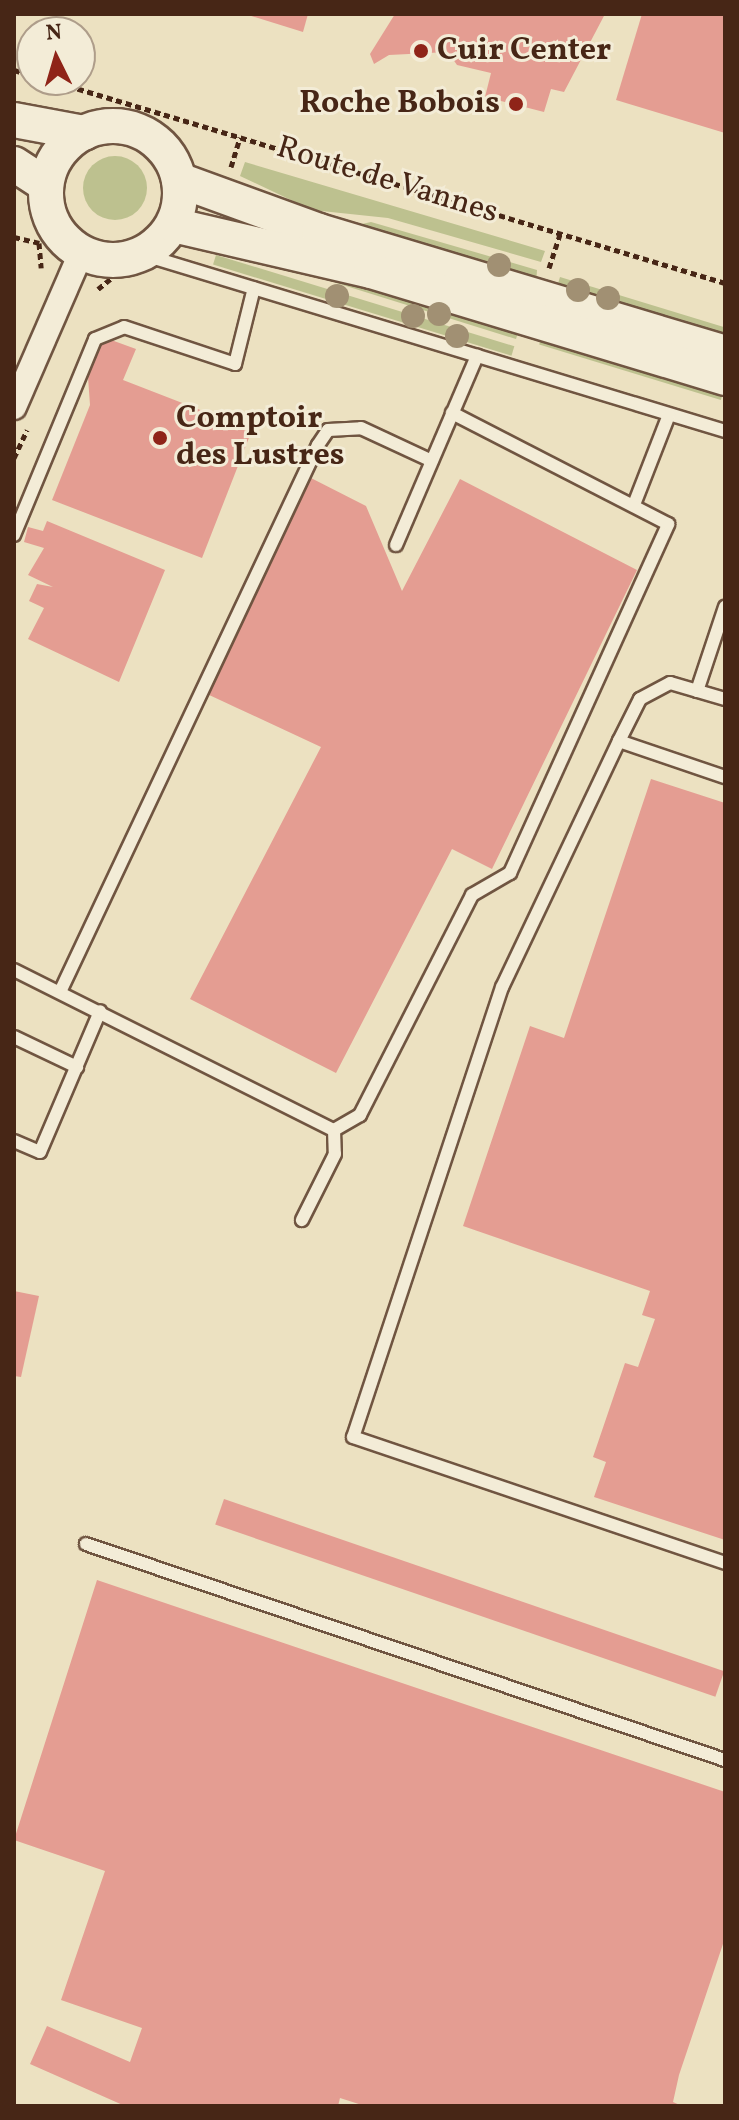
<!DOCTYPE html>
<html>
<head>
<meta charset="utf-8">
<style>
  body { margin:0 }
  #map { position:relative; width:739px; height:2120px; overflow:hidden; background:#ece1c1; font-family:Vollkorn,serif }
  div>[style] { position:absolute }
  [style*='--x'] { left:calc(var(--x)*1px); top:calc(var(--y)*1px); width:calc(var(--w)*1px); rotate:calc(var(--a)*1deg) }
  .green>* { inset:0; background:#bdc18f; transform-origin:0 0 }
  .round { border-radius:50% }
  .building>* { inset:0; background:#e49d92; transform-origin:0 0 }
  .path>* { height:5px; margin-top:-2.5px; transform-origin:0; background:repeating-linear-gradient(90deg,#472616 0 6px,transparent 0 10px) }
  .roads { filter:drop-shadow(2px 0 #705541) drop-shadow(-2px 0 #705541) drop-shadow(0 2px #705541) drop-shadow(0 -2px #705541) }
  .lane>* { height:12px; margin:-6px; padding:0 6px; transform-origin:6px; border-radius:6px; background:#f3ecd7 }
  .street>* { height:24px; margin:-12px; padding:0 12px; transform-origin:12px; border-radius:12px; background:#f3ecd7 }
  .secondary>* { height:34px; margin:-17px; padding:0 17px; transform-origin:17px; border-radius:17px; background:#f3ecd7 }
  .secondary>.ring { margin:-17px; padding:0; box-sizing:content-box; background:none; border:34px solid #f3ecd7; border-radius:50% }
  .trees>* { width:24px; height:24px; margin:-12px; border-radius:50%; background:#a19073 }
  .dots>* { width:22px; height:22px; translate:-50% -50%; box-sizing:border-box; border:4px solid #f3ecd7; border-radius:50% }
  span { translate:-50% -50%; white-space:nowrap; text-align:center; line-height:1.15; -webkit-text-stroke:6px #f3ecd7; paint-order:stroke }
  .poi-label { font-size:32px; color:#472616; font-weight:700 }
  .left { translate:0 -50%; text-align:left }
  .right { translate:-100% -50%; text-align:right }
  .street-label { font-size:32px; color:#472616 }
  .frame { position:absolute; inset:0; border:16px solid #472616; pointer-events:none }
  .north { position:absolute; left:16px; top:16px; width:80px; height:80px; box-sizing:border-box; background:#f3ecd7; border:2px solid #ae9d8a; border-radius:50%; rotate:355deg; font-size:22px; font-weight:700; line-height:32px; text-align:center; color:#472616 }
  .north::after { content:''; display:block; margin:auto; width:28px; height:36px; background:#8f2418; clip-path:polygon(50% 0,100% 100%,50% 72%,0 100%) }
</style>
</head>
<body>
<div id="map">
  <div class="green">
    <div class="round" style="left:83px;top:156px;width:64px;height:64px"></div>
    <div style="clip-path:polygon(245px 162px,545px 251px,541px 262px,388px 218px,312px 210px,240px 176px)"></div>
    <div style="clip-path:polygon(371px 222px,537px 270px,536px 287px,353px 226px)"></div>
    <div style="clip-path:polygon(231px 250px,520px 326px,516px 339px)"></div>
    <div style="left:216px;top:255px;width:312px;height:10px;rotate:17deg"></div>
    <div style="left:560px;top:277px;width:172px;height:14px;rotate:17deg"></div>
    <div style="left:543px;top:332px;width:190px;height:13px;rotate:17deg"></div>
  </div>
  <div class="building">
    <div style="clip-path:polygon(245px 14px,308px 14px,303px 32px)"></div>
    <div style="clip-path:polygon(395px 14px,605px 14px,564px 92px,551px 89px,544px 112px,485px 97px,491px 73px,457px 65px,448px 52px,389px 55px,374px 64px,370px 54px)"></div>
    <div style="clip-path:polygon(642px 14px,725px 14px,725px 133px,616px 100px)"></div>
    <div style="clip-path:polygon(103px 337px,136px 349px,123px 380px,252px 430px,202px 558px,52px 500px,90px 405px,88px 377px)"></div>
    <div style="clip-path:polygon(309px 477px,366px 506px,402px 591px,460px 479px,637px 570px,492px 869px,452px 849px,336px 1073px,190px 999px,321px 747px,207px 694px)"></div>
    <div style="clip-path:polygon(47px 521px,165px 570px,119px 682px,28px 639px,44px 608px,29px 601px,37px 584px,53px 587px,28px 575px,44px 548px,24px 542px,28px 527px,43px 531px)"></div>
    <div style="clip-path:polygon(651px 779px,725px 803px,725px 1540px,594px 1497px,606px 1462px,593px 1457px,625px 1363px,638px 1367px,655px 1319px,642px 1315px,650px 1291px,463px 1226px,530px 1026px,564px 1038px)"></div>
    <div style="clip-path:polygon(14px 1291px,39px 1296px,21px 1377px,14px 1376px)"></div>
    <div style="left:224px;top:1499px;width:529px;height:27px;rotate:19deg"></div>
    <div style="clip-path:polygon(97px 1580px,725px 1792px,725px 1938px,679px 2075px,673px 2102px,682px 2106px,365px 2106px,340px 2098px,338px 2106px,125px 2106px,30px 2064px,47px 2026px,130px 2062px,142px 2028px,61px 2000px,105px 1871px,14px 1840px)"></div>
  </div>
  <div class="path">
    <div style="--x:14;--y:70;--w:19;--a:16"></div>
    <div style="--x:49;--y:80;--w:706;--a:16.71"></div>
    <div style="--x:231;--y:167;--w:31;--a:-73"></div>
    <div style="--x:14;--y:237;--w:26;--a:13"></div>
    <div style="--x:39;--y:243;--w:25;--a:85"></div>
    <div style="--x:549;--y:268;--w:35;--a:-72"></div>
    <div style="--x:98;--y:289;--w:26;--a:-39"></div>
    <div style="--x:14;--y:458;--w:31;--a:-65"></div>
  </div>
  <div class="roads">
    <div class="lane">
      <div style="--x:131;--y:258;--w:20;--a:-3"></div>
      <div style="--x:151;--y:257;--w:600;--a:16.86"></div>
      <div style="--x:635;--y:502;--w:93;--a:-68.7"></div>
      <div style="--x:14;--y:535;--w:212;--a:-67.5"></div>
      <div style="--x:95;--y:339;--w:31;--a:-22"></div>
      <div style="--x:124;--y:327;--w:117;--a:18.4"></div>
      <div style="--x:235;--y:364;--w:78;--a:-76"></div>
      <div style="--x:396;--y:545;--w:206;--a:-66.8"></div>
      <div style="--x:697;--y:691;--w:89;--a:-71.6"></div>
      <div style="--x:725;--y:699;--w:57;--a:-163.8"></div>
      <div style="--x:670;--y:683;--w:34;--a:152"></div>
      <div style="--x:640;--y:699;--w:47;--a:116.6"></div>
      <div style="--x:619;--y:741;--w:272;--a:115.4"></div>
      <div style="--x:502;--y:987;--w:474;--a:108.3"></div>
      <div style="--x:353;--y:1437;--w:393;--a:18.7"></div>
      <div style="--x:619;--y:741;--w:112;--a:18.8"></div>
      <div style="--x:14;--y:970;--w:358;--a:26.6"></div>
      <div style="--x:334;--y:1130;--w:24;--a:88"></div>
      <div style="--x:335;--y:1154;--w:74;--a:116.6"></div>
      <div style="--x:60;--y:992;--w:605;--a:-64.75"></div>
      <div style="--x:318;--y:445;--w:18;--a:-56"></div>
      <div style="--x:328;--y:430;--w:33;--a:-3"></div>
      <div style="--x:361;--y:428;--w:78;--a:24.9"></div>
      <div style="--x:14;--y:1037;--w:70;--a:25.5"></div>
      <div style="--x:334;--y:1130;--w:30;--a:-30"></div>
      <div style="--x:360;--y:1115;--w:247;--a:-63"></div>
      <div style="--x:472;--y:895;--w:44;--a:-30.1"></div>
      <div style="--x:510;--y:873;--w:383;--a:-65.6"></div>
      <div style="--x:668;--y:524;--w:243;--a:-152.8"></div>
      <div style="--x:14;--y:1141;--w:28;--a:23"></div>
      <div style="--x:40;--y:1152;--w:153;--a:-66.9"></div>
      <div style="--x:86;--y:1544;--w:675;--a:18.68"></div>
    </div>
    <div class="street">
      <div style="--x:14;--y:407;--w:168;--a:-66.5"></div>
    </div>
    <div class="secondary">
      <div style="--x:14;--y:120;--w:71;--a:10.5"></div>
      <div class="ring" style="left:46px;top:126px;width:100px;height:100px"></div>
      <div style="--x:14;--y:164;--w:38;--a:33"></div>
      <div style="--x:179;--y:180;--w:149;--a:20"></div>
      <div style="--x:319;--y:231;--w:424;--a:16.7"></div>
      <div style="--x:173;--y:225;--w:203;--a:13.1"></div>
      <div style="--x:371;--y:271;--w:370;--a:16.8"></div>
    </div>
  </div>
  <div class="trees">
    <div style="left:499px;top:265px"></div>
    <div style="left:578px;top:290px"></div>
    <div style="left:337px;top:296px"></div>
    <div style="left:608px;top:298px"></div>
    <div style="left:439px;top:314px"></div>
    <div style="left:413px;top:316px"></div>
    <div style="left:457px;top:336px"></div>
  </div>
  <div class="dots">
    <div style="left:421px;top:51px;background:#8f2418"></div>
    <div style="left:516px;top:104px;background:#8f2418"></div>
    <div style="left:160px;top:438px;background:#8f2418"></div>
  </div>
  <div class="poi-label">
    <span class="left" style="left:437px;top:51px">Cuir Center</span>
    <span class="right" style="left:500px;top:104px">Roche Bobois</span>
    <span class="left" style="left:176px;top:438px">Comptoir<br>des Lustres</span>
  </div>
  <div class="street-label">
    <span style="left:387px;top:181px;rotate:17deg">Route de Vannes</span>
  </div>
  <div class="frame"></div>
  <div class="north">N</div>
</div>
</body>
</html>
